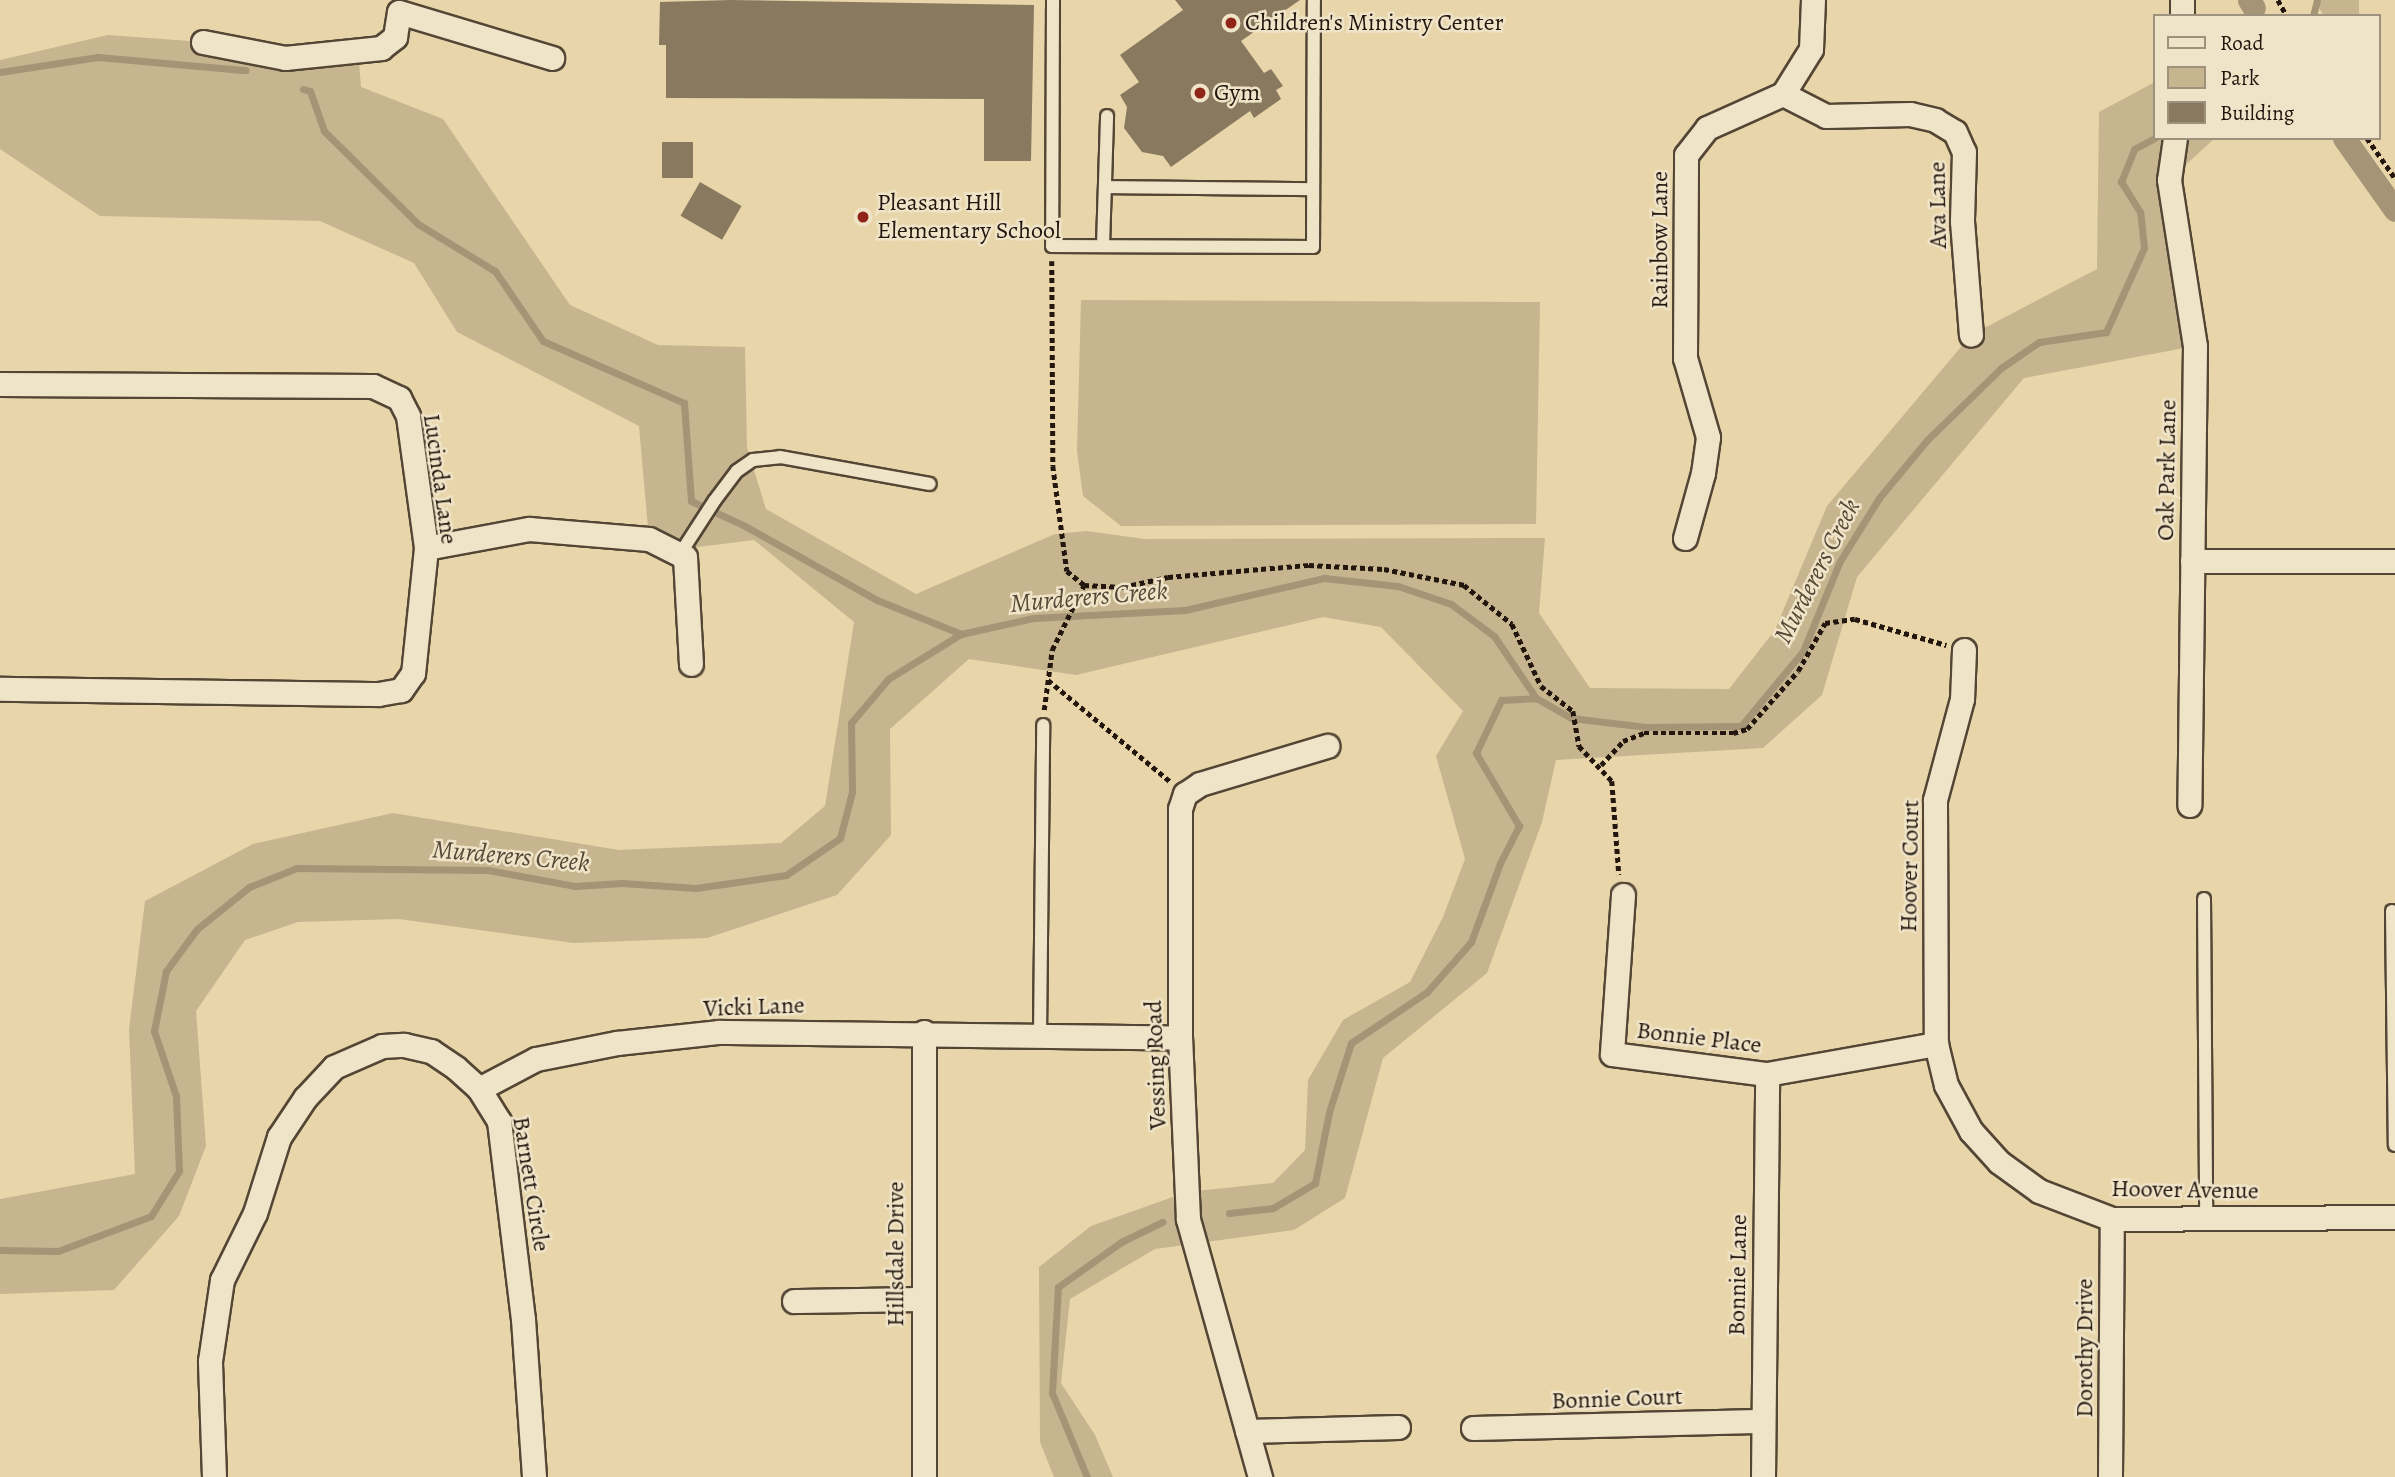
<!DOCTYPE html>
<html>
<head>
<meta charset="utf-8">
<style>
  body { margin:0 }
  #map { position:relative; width:2395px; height:1477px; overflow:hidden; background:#e8d5aa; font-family:Alegreya,serif }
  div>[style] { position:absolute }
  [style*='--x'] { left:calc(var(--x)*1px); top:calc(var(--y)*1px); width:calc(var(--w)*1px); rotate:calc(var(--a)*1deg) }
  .green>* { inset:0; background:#c6b58f }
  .stream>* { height:7px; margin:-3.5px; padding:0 3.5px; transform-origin:3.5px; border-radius:3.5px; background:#a59475 }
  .canal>* { height:23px; margin:-11.5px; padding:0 11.5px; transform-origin:11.5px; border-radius:11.5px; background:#a59475 }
  .building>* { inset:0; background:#89795f; transform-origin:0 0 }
  .path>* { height:4.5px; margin-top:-2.25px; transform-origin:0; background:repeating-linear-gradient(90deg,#22160e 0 5px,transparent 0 8.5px) }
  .roads { filter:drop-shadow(2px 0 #544635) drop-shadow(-2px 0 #544635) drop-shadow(0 2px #544635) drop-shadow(0 -2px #544635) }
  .lane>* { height:12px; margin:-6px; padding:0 6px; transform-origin:6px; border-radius:6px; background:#f0e4c8 }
  .street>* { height:23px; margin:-11.5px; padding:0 11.5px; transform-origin:11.5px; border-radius:11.5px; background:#f0e4c8 }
  .dots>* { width:19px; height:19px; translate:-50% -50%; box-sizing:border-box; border:4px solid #f0e4c8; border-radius:50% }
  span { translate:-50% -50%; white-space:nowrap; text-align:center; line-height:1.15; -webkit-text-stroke:5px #f0e4c8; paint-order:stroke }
  .poi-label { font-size:24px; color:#22160e }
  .left { translate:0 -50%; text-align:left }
  .street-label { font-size:24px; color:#22160e }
  .water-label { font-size:26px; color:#564837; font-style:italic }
  .legend { position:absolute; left:2153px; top:14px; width:228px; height:126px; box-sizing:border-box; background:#f0e4c8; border:2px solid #9e927e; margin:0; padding:9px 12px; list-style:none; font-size:21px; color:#22160e }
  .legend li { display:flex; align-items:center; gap:14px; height:35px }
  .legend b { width:35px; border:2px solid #9e927e }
</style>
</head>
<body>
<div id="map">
  <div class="green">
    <div style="clip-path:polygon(2314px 0,2359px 0,2359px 16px,2324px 16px)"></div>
    <div style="clip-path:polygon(108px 35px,203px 42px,285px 58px,358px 50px,361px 87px,443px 119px,570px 305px,658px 345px,745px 347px,747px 448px,766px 509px,916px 594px,1055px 534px,1087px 531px,1144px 539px,1545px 538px,1539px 613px,1590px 688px,1729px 689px,1775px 630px,1827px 506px,1971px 335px,2097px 269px,2099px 112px,2155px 82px,2155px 138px,2215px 138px,2169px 180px,2195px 346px,2024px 378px,1857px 577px,1822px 695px,1763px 748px,1556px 760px,1542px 822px,1487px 973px,1383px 1058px,1345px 1198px,1294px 1230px,1155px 1249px,1070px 1299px,1061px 1383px,1095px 1435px,1113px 1477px,1054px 1477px,1040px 1442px,1039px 1267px,1091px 1226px,1187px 1192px,1273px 1183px,1305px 1150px,1308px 1080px,1343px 1020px,1410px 982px,1443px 917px,1465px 859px,1436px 756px,1463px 711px,1381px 627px,1323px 617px,1076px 675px,969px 659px,890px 729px,891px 835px,837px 895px,707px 938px,574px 943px,399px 919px,298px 922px,245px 940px,196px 1011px,206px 1146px,179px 1216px,114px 1290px,0 1294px,0 1199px,135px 1174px,129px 1029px,145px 901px,253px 844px,393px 813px,619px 850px,781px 843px,825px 806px,854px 622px,754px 540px,690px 548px,649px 539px,639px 426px,457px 332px,414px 263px,320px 221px,100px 216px,0 149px,0 60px)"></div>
    <div style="clip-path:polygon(1081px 300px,1540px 302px,1536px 524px,1121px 526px,1083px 496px,1077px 451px)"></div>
  </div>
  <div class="stream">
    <div style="--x:2313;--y:16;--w:16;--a:-76"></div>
    <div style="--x:0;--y:72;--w:99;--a:-8.7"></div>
    <div style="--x:98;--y:57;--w:148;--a:5.1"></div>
    <div style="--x:303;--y:89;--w:7;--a:16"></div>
    <div style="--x:310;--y:91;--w:42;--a:70.7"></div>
    <div style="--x:324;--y:131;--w:132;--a:44.7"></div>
    <div style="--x:418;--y:224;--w:90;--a:31.4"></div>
    <div style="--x:495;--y:271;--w:85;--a:55.6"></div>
    <div style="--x:543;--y:341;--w:154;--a:23.7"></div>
    <div style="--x:684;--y:403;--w:98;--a:85.9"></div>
    <div style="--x:691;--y:501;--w:60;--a:24.8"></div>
    <div style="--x:745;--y:526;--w:151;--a:29.3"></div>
    <div style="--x:877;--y:600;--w:91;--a:22"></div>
    <div style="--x:1229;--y:1213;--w:44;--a:-6.5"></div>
    <div style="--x:1273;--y:1208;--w:49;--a:-30.8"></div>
    <div style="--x:1315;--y:1183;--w:72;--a:-78.8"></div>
    <div style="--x:1329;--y:1112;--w:72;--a:-72.3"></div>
    <div style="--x:1351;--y:1043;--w:92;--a:-33.9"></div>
    <div style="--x:1427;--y:992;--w:67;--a:-48.7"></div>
    <div style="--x:1471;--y:942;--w:84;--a:-69.8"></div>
    <div style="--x:1500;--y:863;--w:42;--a:-62.8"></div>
    <div style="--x:1519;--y:826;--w:85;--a:-120.5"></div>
    <div style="--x:1476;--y:753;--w:59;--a:-64.7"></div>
    <div style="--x:1501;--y:700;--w:35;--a:-3"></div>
    <div style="--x:0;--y:1250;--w:58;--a:1"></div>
    <div style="--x:58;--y:1251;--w:99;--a:-20.6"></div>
    <div style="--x:151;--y:1216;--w:53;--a:-58.1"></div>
    <div style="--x:179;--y:1171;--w:75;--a:-92.3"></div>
    <div style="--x:176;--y:1096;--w:69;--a:-108.7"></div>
    <div style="--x:154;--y:1031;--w:61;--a:-78.7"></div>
    <div style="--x:166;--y:971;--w:52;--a:-53.6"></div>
    <div style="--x:197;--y:929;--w:67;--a:-38.9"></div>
    <div style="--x:249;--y:887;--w:52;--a:-21.6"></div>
    <div style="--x:297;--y:868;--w:191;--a:0.6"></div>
    <div style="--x:488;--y:870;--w:88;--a:10.4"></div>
    <div style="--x:575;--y:886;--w:47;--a:-3.7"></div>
    <div style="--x:622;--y:883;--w:74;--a:3.9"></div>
    <div style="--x:696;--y:888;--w:91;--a:-8.2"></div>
    <div style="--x:786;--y:875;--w:65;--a:-34.4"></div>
    <div style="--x:840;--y:838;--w:48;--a:-75.4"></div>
    <div style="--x:852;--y:792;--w:69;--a:-90.8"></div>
    <div style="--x:851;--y:723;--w:57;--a:-49.9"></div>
    <div style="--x:888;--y:679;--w:86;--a:-31.7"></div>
    <div style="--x:961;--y:634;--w:74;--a:-12.5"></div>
    <div style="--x:1033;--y:618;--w:152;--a:-3"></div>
    <div style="--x:1185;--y:610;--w:143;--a:-13"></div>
    <div style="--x:1324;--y:578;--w:74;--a:6.2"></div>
    <div style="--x:1398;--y:586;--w:56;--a:18.8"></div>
    <div style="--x:1451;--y:604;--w:54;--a:36.7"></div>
    <div style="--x:1494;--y:636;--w:75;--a:55.9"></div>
    <div style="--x:1536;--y:698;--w:40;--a:29.7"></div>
    <div style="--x:1571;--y:718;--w:77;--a:6.8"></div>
    <div style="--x:1647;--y:727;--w:94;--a:-0.6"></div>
    <div style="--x:1741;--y:726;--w:97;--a:-50.4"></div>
    <div style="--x:1803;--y:651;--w:97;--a:-67.7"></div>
    <div style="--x:1840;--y:561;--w:74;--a:-58.2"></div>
    <div style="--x:1879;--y:498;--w:75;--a:-50.4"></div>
    <div style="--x:1927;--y:440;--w:103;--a:-44.2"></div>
    <div style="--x:2001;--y:368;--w:46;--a:-34.4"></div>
    <div style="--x:2039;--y:342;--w:68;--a:-8.5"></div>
    <div style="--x:2106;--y:332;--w:92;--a:-65.7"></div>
    <div style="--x:2144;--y:248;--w:36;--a:-96"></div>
    <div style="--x:2140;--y:212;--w:36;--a:-122"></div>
    <div style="--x:2121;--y:182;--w:35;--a:-68"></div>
    <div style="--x:2134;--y:149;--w:24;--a:-28"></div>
    <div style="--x:1087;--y:1477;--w:91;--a:-112.6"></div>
    <div style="--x:1052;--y:1393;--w:106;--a:-86.8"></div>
    <div style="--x:1058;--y:1287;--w:77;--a:-35.5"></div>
    <div style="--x:1121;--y:1242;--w:46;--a:-26"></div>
  </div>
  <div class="canal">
    <div style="--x:2249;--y:0;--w:9;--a:58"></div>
    <div style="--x:2344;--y:138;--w:88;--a:54.7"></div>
  </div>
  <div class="building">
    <div style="clip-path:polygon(731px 0,1034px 5px,1031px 161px,984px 161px,984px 99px,666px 98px,666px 45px,659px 45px,660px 2px)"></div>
    <div style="clip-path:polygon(1175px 0,1300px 0,1241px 41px,1264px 73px,1271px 69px,1283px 86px,1276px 90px,1281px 99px,1254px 118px,1250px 111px,1171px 167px,1163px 156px,1142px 152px,1124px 128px,1127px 107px,1120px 95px,1139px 82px,1120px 55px,1183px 10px)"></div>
    <div style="left:662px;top:142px;width:31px;height:36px"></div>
    <div style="left:700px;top:182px;width:48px;height:39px;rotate:30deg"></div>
  </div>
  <div class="path">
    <div style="--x:2278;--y:0;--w:18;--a:61"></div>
    <div style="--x:2367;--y:138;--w:49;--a:55"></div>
    <div style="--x:1052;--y:261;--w:205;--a:89.7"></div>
    <div style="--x:1053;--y:466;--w:106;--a:82.4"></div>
    <div style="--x:1067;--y:571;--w:22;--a:39"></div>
    <div style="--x:1084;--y:585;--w:39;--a:3"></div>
    <div style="--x:1123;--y:587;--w:46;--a:-12.5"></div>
    <div style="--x:1168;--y:577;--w:142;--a:-4.9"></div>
    <div style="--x:1309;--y:565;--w:75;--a:3.1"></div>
    <div style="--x:1384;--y:569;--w:82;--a:11.3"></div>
    <div style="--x:1464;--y:585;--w:62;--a:39.1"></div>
    <div style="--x:1512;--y:624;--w:68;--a:64.9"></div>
    <div style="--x:1541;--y:686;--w:41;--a:38"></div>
    <div style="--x:1573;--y:711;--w:36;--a:80"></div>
    <div style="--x:1579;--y:746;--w:48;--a:46.7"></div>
    <div style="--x:1612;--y:781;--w:94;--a:85.7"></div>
    <div style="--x:1048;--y:680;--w:160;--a:39.7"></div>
    <div style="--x:1044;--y:710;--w:61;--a:-82.4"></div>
    <div style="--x:1052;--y:650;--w:72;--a:-63.8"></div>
    <div style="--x:1601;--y:765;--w:33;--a:-47"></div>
    <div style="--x:1623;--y:741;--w:22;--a:-21"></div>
    <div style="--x:1644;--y:733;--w:89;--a:0"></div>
    <div style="--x:1733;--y:733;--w:15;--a:-16"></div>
    <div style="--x:1747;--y:729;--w:77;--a:-48.7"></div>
    <div style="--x:1798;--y:671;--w:55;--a:-60.6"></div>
    <div style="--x:1825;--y:623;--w:30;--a:-8"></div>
    <div style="--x:1855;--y:619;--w:95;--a:15.9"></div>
  </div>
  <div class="roads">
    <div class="lane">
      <div style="--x:1053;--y:0;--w:246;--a:90.2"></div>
      <div style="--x:1052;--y:246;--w:261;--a:0.2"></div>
      <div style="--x:1313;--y:247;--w:247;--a:-89.8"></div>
      <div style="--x:1105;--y:187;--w:208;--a:0.6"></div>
      <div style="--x:1103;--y:246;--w:130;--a:-88.2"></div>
      <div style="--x:680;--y:554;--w:64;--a:-57.1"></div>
      <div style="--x:715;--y:500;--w:36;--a:-53"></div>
      <div style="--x:737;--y:471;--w:19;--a:-35"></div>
      <div style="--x:753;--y:460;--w:27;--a:-6"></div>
      <div style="--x:780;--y:457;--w:152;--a:10.2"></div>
      <div style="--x:2204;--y:899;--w:319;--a:89.6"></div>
      <div style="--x:2392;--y:911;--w:234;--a:89.3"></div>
      <div style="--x:1040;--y:1035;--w:310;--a:-89.4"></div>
    </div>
    <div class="street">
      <div style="--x:2182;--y:0;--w:16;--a:90"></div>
      <div style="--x:203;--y:42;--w:84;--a:11"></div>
      <div style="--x:285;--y:58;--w:97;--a:-5.9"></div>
      <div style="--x:381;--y:48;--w:18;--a:-38"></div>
      <div style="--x:395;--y:37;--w:25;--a:-81"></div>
      <div style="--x:399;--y:12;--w:160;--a:16.7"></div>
      <div style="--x:1783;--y:94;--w:48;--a:27.1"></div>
      <div style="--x:1826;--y:116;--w:84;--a:-1.4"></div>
      <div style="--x:1910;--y:114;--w:26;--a:13"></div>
      <div style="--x:1935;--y:120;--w:23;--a:31"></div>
      <div style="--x:1955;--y:132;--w:22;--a:66"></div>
      <div style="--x:1964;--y:152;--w:69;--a:91.7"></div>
      <div style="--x:1962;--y:221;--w:114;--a:85.5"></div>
      <div style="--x:2175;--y:138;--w:42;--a:98.1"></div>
      <div style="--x:2169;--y:180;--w:168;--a:81.1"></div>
      <div style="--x:2195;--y:346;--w:459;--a:90.7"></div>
      <div style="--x:0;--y:384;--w:373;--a:0.3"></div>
      <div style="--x:373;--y:386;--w:29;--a:25"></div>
      <div style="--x:399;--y:398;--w:20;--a:63"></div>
      <div style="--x:408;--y:416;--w:133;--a:82.2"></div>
      <div style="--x:426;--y:548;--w:126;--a:95.9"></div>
      <div style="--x:413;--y:673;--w:21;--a:125"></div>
      <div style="--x:401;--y:690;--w:23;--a:170"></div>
      <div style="--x:378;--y:694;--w:378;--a:-179.2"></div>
      <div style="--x:1685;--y:538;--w:67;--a:-74.5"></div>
      <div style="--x:1703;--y:473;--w:36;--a:-82"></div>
      <div style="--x:1708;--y:437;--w:82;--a:-106.2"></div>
      <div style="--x:1685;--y:358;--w:203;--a:-89.7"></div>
      <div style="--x:1686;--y:155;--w:34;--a:-52"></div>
      <div style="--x:1707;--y:128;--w:83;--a:-24.1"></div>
      <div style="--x:1783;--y:94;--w:53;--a:-58.1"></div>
      <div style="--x:1811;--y:49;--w:49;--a:-87.7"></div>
      <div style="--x:426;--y:548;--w:105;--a:-10.5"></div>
      <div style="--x:529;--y:529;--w:120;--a:4.8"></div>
      <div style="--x:649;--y:539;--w:40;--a:26.6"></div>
      <div style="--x:685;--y:557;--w:107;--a:86.8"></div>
      <div style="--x:2192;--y:561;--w:203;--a:0"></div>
      <div style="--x:1964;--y:650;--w:49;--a:92.3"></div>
      <div style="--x:1962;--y:699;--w:105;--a:105"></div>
      <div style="--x:1935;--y:800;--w:244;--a:89.8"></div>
      <div style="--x:1936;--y:1044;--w:42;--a:76.3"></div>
      <div style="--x:1946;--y:1085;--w:52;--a:61.5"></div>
      <div style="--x:1971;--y:1131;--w:42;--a:47.9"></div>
      <div style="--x:1999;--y:1162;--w:49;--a:35.9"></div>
      <div style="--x:2039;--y:1191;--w:78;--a:21"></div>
      <div style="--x:2112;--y:1219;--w:283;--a:-0.4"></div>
      <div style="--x:1623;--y:895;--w:159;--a:94"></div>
      <div style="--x:1612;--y:1054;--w:156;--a:7.4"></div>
      <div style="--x:1767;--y:1074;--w:172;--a:-10.1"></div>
      <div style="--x:479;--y:1089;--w:64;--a:-27.8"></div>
      <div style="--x:536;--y:1059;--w:83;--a:-11.2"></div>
      <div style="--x:617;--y:1043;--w:103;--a:-6.2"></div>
      <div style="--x:719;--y:1032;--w:461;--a:0.7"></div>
      <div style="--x:794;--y:1301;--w:128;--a:-0.9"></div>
      <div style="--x:1473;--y:1428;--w:290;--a:-1.4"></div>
      <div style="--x:1247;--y:1431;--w:151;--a:-1.5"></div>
      <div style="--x:214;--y:1477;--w:116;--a:-92"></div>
      <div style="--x:210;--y:1361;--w:82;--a:-81.6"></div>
      <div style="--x:222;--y:1280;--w:75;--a:-63.8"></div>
      <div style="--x:255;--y:1213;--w:80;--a:-72.5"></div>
      <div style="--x:279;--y:1137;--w:47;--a:-56.3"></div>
      <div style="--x:305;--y:1098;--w:42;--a:-46.9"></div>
      <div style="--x:334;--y:1067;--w:52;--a:-23.6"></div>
      <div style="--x:382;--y:1046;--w:22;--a:-3"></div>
      <div style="--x:404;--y:1045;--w:28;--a:13"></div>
      <div style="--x:431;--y:1051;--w:30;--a:34"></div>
      <div style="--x:456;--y:1068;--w:31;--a:42"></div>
      <div style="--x:479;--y:1089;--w:38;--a:58"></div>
      <div style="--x:499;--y:1121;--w:199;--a:83.1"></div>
      <div style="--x:523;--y:1319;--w:158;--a:86"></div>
      <div style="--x:924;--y:1477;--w:445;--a:-90"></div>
      <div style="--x:1260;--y:1477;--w:268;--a:-105.6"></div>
      <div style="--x:1188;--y:1219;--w:181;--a:-92.5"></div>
      <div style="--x:1180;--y:1038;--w:229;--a:-90"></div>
      <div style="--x:1180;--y:809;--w:16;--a:-72"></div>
      <div style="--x:1185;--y:794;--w:18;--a:-34"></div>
      <div style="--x:1200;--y:784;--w:133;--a:-16.7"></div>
      <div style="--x:1763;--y:1477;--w:403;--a:-89.4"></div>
      <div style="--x:2110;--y:1477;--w:258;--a:-89.6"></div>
    </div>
  </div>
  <div class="dots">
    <div style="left:1231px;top:23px;background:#8f2418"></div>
    <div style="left:1200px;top:93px;background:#8f2418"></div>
    <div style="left:863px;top:217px;background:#8f2418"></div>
  </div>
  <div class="poi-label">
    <span class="left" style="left:1245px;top:23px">Children's Ministry Center</span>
    <span class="left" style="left:1214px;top:93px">Gym</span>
    <span class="left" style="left:877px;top:217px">Pleasant Hill<br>Elementary School</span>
  </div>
  <div class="street-label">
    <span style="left:1938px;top:205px;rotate:-91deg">Ava Lane</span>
    <span style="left:1660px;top:240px;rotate:-90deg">Rainbow Lane</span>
    <span style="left:2167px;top:470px;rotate:-89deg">Oak Park Lane</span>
    <span style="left:440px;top:479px;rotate:82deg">Lucinda Lane</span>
    <span style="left:1910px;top:866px;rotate:-89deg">Hoover Court</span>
    <span style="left:754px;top:1007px;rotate:-2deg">Vicki Lane</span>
    <span style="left:1699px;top:1038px;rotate:7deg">Bonnie Place</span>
    <span style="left:1156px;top:1065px;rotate:-92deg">Vessing Road</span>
    <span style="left:531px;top:1184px;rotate:81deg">Barnett Circle</span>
    <span style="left:2185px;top:1190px;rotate:1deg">Hoover Avenue</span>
    <span style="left:896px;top:1254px;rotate:-90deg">Hillsdale Drive</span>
    <span style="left:1738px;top:1275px;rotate:-89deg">Bonnie Lane</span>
    <span style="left:2085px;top:1348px;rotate:-90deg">Dorothy Drive</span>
    <span style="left:1617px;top:1399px;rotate:-2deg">Bonnie Court</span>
  </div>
  <div class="water-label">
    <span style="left:1817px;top:571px;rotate:-63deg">Murderers Creek</span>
    <span style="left:1089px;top:597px;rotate:-5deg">Murderers Creek</span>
    <span style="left:511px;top:856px;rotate:5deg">Murderers Creek</span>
  </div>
  <ul class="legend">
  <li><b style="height:9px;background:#f0e4c8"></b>Road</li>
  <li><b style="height:19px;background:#c6b58f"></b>Park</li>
  <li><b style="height:19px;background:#89795f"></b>Building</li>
  </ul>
</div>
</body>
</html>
